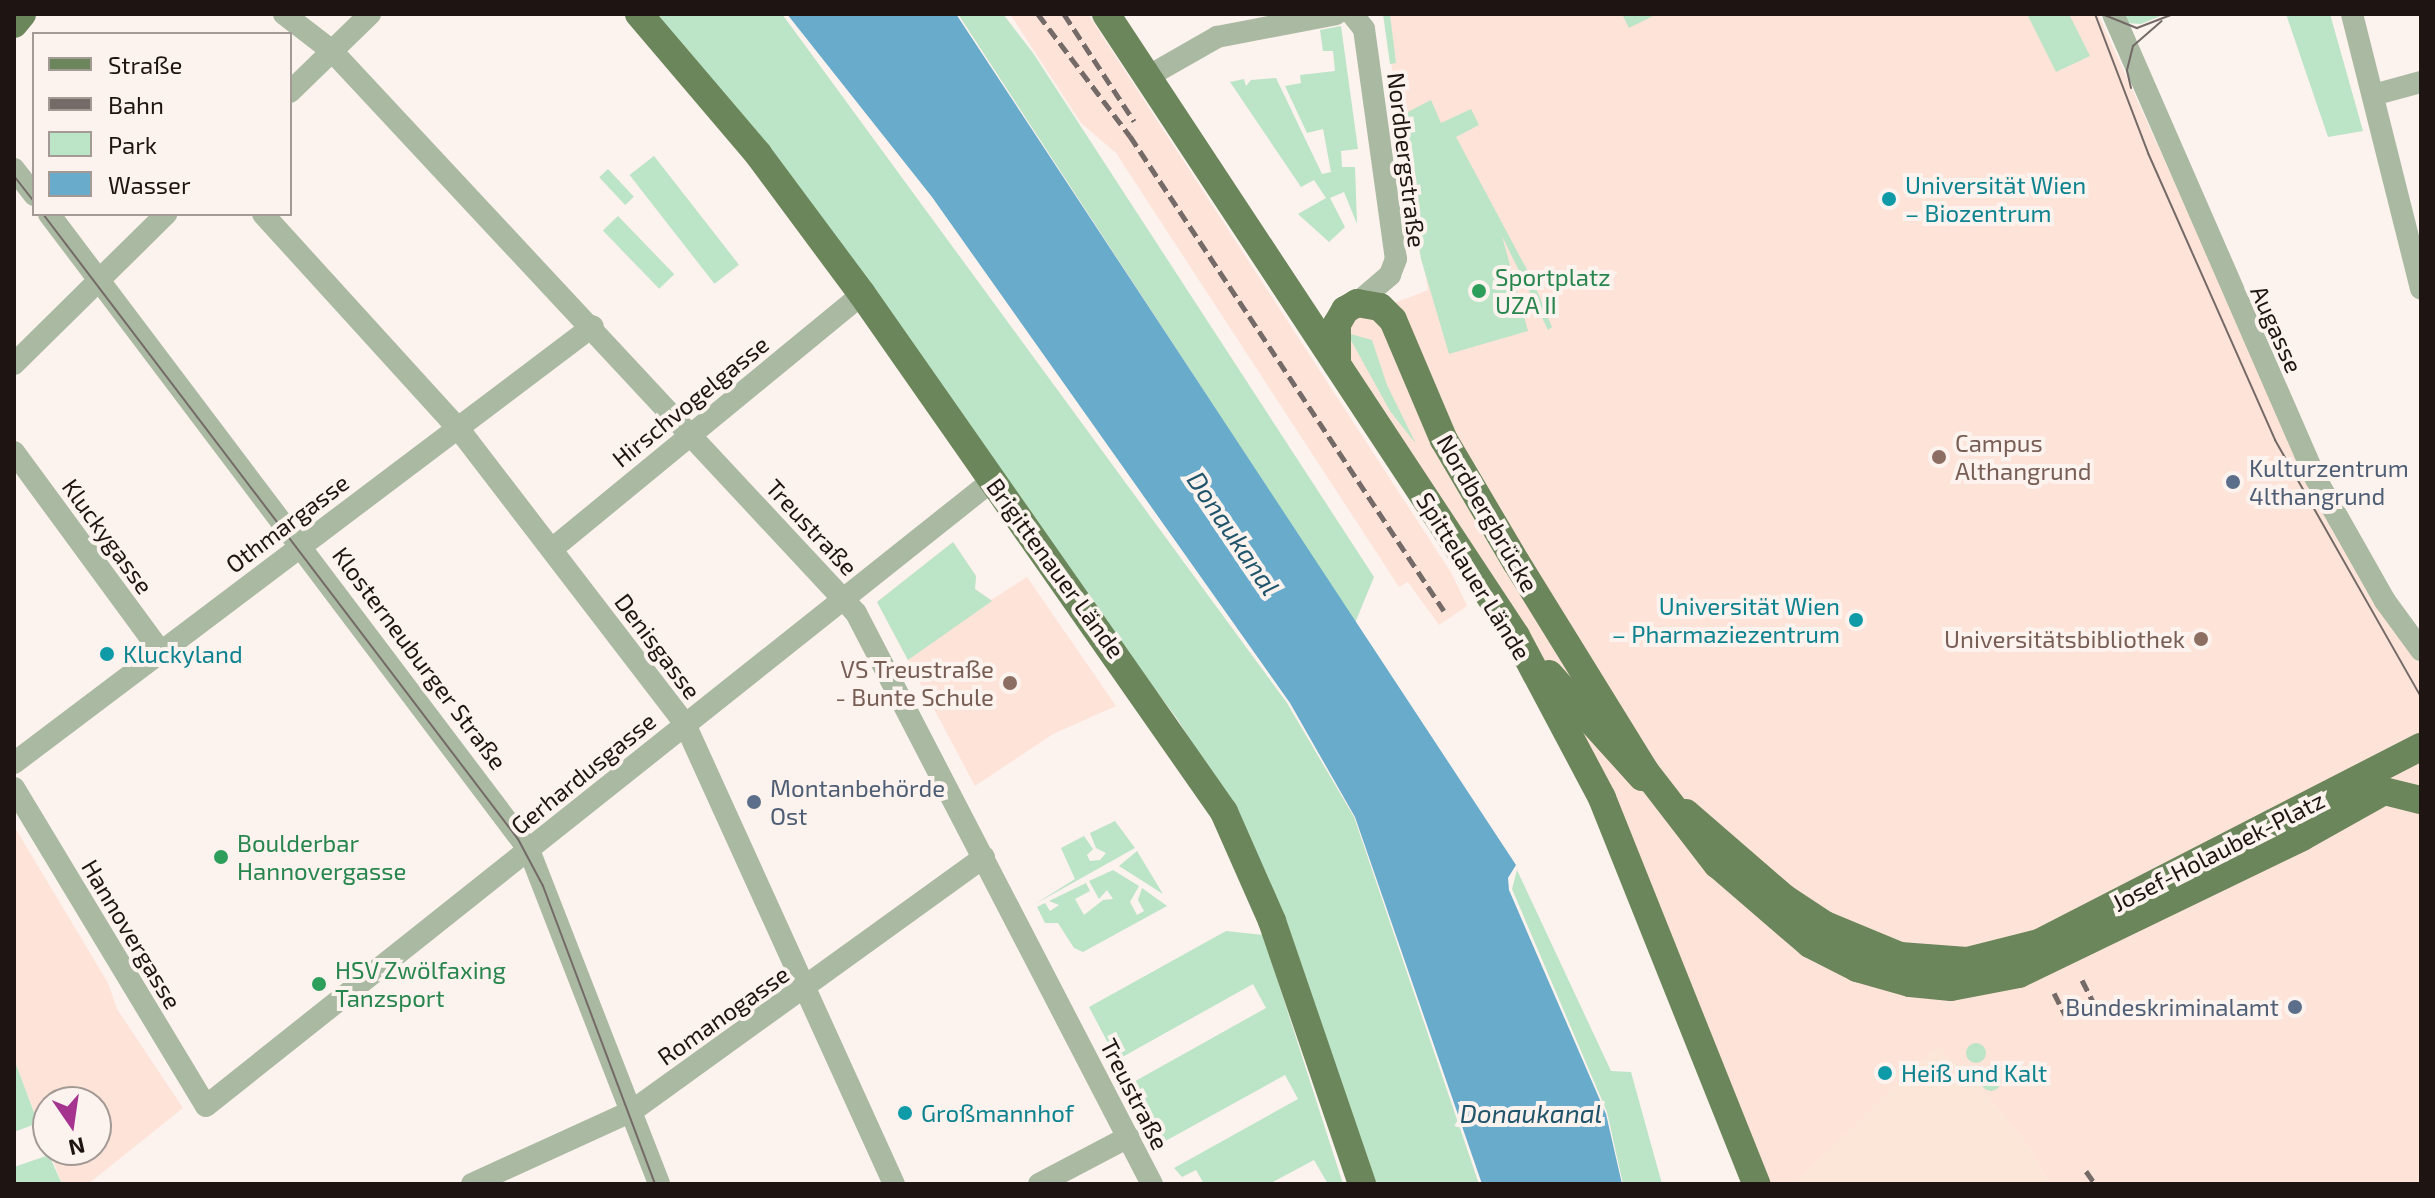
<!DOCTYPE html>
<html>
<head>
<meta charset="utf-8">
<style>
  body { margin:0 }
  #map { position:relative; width:2435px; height:1198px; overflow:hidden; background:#fcf2ee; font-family:"Exo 2",sans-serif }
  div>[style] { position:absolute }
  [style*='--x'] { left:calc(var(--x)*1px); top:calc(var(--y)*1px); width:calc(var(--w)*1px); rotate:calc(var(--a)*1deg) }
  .built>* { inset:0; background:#fee3d9 }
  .industrial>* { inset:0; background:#fce6d8 }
  .green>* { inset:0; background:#bce4c7; transform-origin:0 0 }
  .round { border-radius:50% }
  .water>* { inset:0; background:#69abcb }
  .minor>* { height:22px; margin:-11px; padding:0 11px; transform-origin:11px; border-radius:11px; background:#aab9a1 }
  .major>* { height:28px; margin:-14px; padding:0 14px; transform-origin:14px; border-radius:14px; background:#6c865b }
  .tram>* { height:2px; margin:-1px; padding:0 1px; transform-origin:1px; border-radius:1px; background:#746a67 }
  .rail>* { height:5px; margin-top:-2.5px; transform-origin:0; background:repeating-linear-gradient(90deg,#746a67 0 12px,transparent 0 18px) }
  .major-bridge>* { height:28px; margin:-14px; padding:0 14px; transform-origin:14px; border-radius:14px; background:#6c865b }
  .dots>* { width:22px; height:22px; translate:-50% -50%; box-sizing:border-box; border:4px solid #fcf2ee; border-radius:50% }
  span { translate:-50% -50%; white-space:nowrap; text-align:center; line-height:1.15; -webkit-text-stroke:8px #fcf2ee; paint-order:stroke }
  .street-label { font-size:24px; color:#1e1512 }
  .culture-label { font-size:24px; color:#0d838f }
  .left { translate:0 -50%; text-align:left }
  .right { translate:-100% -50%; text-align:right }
  .leisure-label { font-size:24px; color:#27864d }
  .education-label { font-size:24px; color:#785e54 }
  .service-label { font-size:24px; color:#4e5e75 }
  .water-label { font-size:26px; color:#20556c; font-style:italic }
  .frame { position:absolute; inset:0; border:16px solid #1e1512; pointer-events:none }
  .legend { position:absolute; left:32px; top:32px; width:260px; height:184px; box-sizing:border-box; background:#fcf2ee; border:2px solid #a39a96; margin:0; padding:10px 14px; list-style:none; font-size:24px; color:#1e1512 }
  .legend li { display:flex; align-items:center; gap:16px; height:40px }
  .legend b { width:40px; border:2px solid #a39a96 }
  .north { position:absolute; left:32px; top:1086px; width:80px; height:80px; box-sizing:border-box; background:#fcf2ee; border:2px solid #a39a96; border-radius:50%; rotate:167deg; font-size:22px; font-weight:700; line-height:32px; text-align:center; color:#1e1512 }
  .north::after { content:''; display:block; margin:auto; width:28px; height:36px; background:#a5348f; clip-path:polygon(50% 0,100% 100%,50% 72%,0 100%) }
</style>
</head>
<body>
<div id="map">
  <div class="built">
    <div style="clip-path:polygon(1010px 14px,1088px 14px,1452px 574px,1467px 606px,1439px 625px,1408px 582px,1399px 587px,1116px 153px,1081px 123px)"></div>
    <div style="clip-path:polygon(1383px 14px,2098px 14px,2312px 485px,2421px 664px,2421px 1184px,2049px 1184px,2029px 1147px,1977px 1084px,1937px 1046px,1794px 1184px,1765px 1184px,1576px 733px,1322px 331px,1428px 290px)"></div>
    <div style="clip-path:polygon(953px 542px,976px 576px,975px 589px,991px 600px,1027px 577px,1116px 706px,1053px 734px,975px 786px,877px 602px)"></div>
    <div style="clip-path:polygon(14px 826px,108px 983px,117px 1009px,183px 1108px,88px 1184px,62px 1184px,49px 1150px,96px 1150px,96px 1102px,48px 1102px,48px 1148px,14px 1059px)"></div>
  </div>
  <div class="industrial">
    <div style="clip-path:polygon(1937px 1045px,1977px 1084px,2029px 1147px,2049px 1184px,1794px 1184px)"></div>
  </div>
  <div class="green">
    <div style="clip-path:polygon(653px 14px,782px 14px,1287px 703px,1354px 817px,1479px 1184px,1372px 1184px,1235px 812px,1178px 720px)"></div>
    <div style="clip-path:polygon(958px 14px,1003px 14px,1033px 53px,1374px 577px,1355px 623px)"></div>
    <div style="clip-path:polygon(1383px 14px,1390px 14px,1396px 63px,1390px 64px)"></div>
    <div style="clip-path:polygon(1622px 14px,1657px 14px,1629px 28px)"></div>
    <div style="clip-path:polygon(2027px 14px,2069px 14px,2090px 56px,2056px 72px)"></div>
    <div style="clip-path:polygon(2124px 14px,2165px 14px,2141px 24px,2127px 23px)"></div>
    <div style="clip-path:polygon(2286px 14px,2330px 14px,2363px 131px,2328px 137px)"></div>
    <div style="clip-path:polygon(1341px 26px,1358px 149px,1341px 151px,1342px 167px,1355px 167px,1357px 224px,1344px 192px,1330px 198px,1345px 227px,1329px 242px,1298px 214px,1326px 198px,1314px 180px,1301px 187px,1230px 82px,1244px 79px,1246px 86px,1251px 80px,1276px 78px,1322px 174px,1331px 172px,1323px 129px,1307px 133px,1285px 86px,1301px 83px,1300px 75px,1335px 71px,1333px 51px,1323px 51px,1320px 30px)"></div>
    <div style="clip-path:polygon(1431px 100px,1441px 123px,1471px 109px,1479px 125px,1456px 137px,1532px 279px,1552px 327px,1548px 330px,1502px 236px,1528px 331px,1449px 354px,1421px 259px,1398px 117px)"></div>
    <div style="left:654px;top:156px;width:138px;height:31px;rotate:52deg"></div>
    <div style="left:608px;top:169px;width:38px;height:12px;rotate:47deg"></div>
    <div style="left:618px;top:216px;width:81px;height:21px;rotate:46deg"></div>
    <div style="clip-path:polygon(1347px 333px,1372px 340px,1387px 385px,1416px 444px,1390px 411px)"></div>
    <div style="clip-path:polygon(953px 542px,976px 576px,975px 589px,992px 601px,908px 660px,877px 602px)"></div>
    <div style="clip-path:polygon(1115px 821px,1135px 848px,1035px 904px,1075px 879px,1061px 848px,1084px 836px,1093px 849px,1087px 855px,1090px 861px,1100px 860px,1106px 853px,1096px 848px,1090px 833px)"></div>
    <div style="clip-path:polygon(1137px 851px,1163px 894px,1119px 866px)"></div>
    <div style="clip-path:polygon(1113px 870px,1139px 886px,1130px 902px,1137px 915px,1144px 911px,1138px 900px,1142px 888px,1167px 906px,1083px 952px,1074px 948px,1058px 923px,1045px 923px,1037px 907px,1045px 903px,1050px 911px,1059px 905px,1049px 901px,1086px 883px,1090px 891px,1075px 899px,1084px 915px,1103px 900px,1113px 899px,1107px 890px,1099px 899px,1089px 881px)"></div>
    <div style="clip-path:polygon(1517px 870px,1611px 1071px,1631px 1072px,1662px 1184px,1623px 1184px,1607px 1112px,1512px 889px)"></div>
    <div style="clip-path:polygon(1226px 931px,1263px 935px,1343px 1184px,1328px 1184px,1314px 1160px,1269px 1184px,1204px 1184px,1196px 1170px,1182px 1177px,1174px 1168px,1298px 1099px,1285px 1075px,1160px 1144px,1130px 1084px,1266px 1008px,1253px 984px,1117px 1060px,1089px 1007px)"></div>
    <div class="round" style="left:1966px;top:1043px;width:20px;height:20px"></div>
    <div style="clip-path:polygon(14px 1059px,38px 1123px,14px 1132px)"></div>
    <div class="round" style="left:1981px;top:1071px;width:20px;height:20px"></div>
    <div style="clip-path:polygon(49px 1155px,62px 1184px,14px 1184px,14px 1167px)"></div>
  </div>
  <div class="water">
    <div style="clip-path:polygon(787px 14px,956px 14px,1516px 865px,1508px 878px,1509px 890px,1606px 1114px,1622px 1184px,1482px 1184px,1355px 817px,1290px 703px,932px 197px)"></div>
  </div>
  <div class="minor">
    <div style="--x:284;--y:14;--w:61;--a:37.6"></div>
    <div style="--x:332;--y:51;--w:768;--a:47"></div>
    <div style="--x:856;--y:613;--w:643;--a:62.6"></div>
    <div style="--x:1352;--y:14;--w:19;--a:51"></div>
    <div style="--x:1364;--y:29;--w:232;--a:82.1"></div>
    <div style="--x:1396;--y:259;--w:17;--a:111"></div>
    <div style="--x:1390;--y:275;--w:43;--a:139.7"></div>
    <div style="--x:2113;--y:14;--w:507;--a:66.42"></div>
    <div style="--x:2316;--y:479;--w:140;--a:60.5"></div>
    <div style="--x:2385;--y:601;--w:61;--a:53.7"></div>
    <div style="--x:2352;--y:14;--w:283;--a:75.9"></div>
    <div style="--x:1147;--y:77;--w:81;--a:-29.7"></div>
    <div style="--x:1217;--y:37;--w:121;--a:-10.9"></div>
    <div style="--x:290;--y:92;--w:112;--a:-44.3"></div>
    <div style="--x:2373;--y:95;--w:50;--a:-15.2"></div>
    <div style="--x:14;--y:169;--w:33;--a:52"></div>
    <div style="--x:49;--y:214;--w:797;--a:52.96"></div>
    <div style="--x:529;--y:850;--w:358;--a:68.7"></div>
    <div style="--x:263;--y:214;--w:290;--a:47.7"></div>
    <div style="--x:458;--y:428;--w:373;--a:52.5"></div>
    <div style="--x:685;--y:724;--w:505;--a:65.57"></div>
    <div style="--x:14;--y:364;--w:214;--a:-44.6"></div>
    <div style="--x:14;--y:452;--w:248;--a:53.7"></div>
    <div style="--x:552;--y:549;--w:401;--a:-39.4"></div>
    <div style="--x:14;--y:763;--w:725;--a:-37.04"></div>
    <div style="--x:14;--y:788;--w:371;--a:58.9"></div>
    <div style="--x:206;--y:1106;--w:1006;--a:-38.5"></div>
    <div style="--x:472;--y:1184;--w:176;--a:-24.5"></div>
    <div style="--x:632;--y:1111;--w:434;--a:-35.8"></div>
    <div style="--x:1039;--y:1184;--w:101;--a:-27.8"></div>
  </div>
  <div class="major">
    <div style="--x:639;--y:14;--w:184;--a:49.6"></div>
    <div style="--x:758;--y:154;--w:174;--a:53.4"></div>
    <div style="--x:862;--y:294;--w:632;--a:55.05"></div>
    <div style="--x:1224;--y:812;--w:119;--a:66.2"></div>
    <div style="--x:1272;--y:921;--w:278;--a:71.1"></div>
    <div style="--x:1106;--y:14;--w:745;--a:56.61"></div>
    <div style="--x:1516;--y:636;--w:183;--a:62"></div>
    <div style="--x:1602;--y:798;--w:416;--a:68.2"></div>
    <div style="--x:14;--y:24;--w:13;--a:-51"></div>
    <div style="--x:1337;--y:364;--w:40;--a:-90"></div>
    <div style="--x:1337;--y:324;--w:16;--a:-60"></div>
    <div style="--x:1345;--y:310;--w:14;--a:-30"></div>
    <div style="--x:1357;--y:303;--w:23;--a:10"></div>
    <div style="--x:1380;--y:307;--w:18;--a:45"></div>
    <div style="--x:1393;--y:320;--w:130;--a:67"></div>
    <div style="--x:1444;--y:440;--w:142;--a:59.5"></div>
    <div style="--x:1549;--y:674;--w:139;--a:47.9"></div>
    <div style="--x:1686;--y:813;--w:130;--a:40.9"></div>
    <div style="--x:1784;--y:898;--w:49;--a:33.4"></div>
    <div style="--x:1825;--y:925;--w:81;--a:22.5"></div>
    <div style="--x:1900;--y:956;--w:67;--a:4.3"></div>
    <div style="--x:1967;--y:961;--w:74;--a:-14"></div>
    <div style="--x:2039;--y:943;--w:429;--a:-27.2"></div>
    <div style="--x:1910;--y:983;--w:41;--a:5.6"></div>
    <div style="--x:1951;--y:987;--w:69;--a:-10.8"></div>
    <div style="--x:2019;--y:974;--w:314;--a:-25.8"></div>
    <div style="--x:2302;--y:837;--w:94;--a:-29.3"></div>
    <div style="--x:2384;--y:791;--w:38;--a:14"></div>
  </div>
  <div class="tram">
    <div style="--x:2095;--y:14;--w:149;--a:69.1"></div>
    <div style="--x:2148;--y:153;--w:314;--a:66.1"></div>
    <div style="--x:2275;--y:440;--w:296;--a:60.4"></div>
    <div style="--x:2102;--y:14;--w:38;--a:22"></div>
    <div style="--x:2137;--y:28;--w:39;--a:-21"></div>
    <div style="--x:2131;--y:88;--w:18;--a:-103"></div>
    <div style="--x:2127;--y:70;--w:25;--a:-76"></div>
    <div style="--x:2133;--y:46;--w:38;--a:-41"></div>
    <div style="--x:14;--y:176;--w:33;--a:52"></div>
    <div style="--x:43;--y:214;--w:785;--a:52.77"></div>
    <div style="--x:518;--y:839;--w:53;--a:62"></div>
    <div style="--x:543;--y:886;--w:318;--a:69.4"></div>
  </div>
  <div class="rail">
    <div style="--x:1038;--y:14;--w:153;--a:53"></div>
    <div style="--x:1130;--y:136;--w:569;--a:56.53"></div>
    <div style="--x:1064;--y:14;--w:128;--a:56.8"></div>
    <div style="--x:2082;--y:980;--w:27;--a:63"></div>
    <div style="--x:2054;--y:993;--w:27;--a:63"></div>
    <div style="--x:2086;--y:1171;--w:16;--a:55"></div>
  </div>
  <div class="major-bridge">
    <div style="--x:1516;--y:562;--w:246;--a:58.3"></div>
    <div style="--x:1645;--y:771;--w:118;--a:52.3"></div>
    <div style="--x:1717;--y:864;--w:123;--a:40.7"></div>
    <div style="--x:1810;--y:944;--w:53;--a:27.1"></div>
    <div style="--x:1857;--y:968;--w:55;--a:15.8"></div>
  </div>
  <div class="dots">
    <div style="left:1889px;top:199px;background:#0f9aa8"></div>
    <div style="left:1479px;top:291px;background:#2e9e5b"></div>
    <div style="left:1939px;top:457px;background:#8d6e63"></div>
    <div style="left:2233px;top:482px;background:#5c6f8a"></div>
    <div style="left:1856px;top:620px;background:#0f9aa8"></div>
    <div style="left:2201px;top:639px;background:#8d6e63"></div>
    <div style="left:107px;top:654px;background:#0f9aa8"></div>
    <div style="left:1010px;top:683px;background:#8d6e63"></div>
    <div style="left:754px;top:802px;background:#5c6f8a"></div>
    <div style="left:221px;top:857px;background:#2e9e5b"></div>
    <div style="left:319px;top:984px;background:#2e9e5b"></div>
    <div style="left:2295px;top:1007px;background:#5c6f8a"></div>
    <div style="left:1885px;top:1073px;background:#0f9aa8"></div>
    <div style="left:905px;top:1113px;background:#0f9aa8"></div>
  </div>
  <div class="street-label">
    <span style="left:1407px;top:160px;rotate:83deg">Nordbergstraße</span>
    <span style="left:2277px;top:329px;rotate:66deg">Augasse</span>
    <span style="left:690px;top:401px;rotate:-39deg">Hirschvogelgasse</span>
    <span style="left:1488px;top:513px;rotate:60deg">Nordbergbrücke</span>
    <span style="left:287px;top:523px;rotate:-37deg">Othmargasse</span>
    <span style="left:812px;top:527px;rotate:47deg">Treustraße</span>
    <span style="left:108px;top:536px;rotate:54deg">Kluckygasse</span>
    <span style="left:1056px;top:568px;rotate:54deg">Brigittenauer Lände</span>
    <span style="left:1474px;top:576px;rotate:58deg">Spittelauer Lände</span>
    <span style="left:658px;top:646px;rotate:53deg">Denisgasse</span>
    <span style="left:420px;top:658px;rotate:53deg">Klosterneuburger Straße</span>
    <span style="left:583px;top:773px;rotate:-39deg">Gerhardusgasse</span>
    <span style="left:2218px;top:851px;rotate:-27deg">Josef-Holaubek-Platz</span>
    <span style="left:132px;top:934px;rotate:59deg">Hannovergasse</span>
    <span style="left:723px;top:1015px;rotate:-35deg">Romanogasse</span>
    <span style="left:1135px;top:1094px;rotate:63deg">Treustraße</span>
  </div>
  <div class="culture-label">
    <span class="left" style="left:1905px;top:199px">Universität Wien<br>– Biozentrum</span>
    <span class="right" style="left:1840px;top:620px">Universität Wien<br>– Pharmaziezentrum</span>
    <span class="left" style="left:123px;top:654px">Kluckyland</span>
    <span class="left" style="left:1901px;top:1073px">Heiß und Kalt</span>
    <span class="left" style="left:921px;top:1113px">Großmannhof</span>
  </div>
  <div class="leisure-label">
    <span class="left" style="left:1495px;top:291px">Sportplatz<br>UZA II</span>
    <span class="left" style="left:237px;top:857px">Boulderbar<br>Hannovergasse</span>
    <span class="left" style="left:335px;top:984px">HSV Zwölfaxing<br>Tanzsport</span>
  </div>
  <div class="education-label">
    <span class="left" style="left:1955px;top:457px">Campus<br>Althangrund</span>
    <span class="right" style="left:2185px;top:639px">Universitätsbibliothek</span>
    <span class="right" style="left:994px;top:683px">VS Treustraße<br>- Bunte Schule</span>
  </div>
  <div class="service-label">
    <span class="left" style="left:2249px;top:482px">Kulturzentrum<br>4lthangrund</span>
    <span class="left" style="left:770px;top:802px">Montanbehörde<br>Ost</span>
    <span class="right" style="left:2279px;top:1007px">Bundeskriminalamt</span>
  </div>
  <div class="water-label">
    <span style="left:1234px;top:533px;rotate:56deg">Donaukanal</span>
    <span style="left:1531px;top:1113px">Donaukanal</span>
  </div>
  <div class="frame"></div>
  <ul class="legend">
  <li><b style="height:10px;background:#6c865b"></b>Straße</li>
  <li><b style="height:10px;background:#746a67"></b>Bahn</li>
  <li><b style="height:22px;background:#bce4c7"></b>Park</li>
  <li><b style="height:22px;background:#69abcb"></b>Wasser</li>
  </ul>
  <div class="north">N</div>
</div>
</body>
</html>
